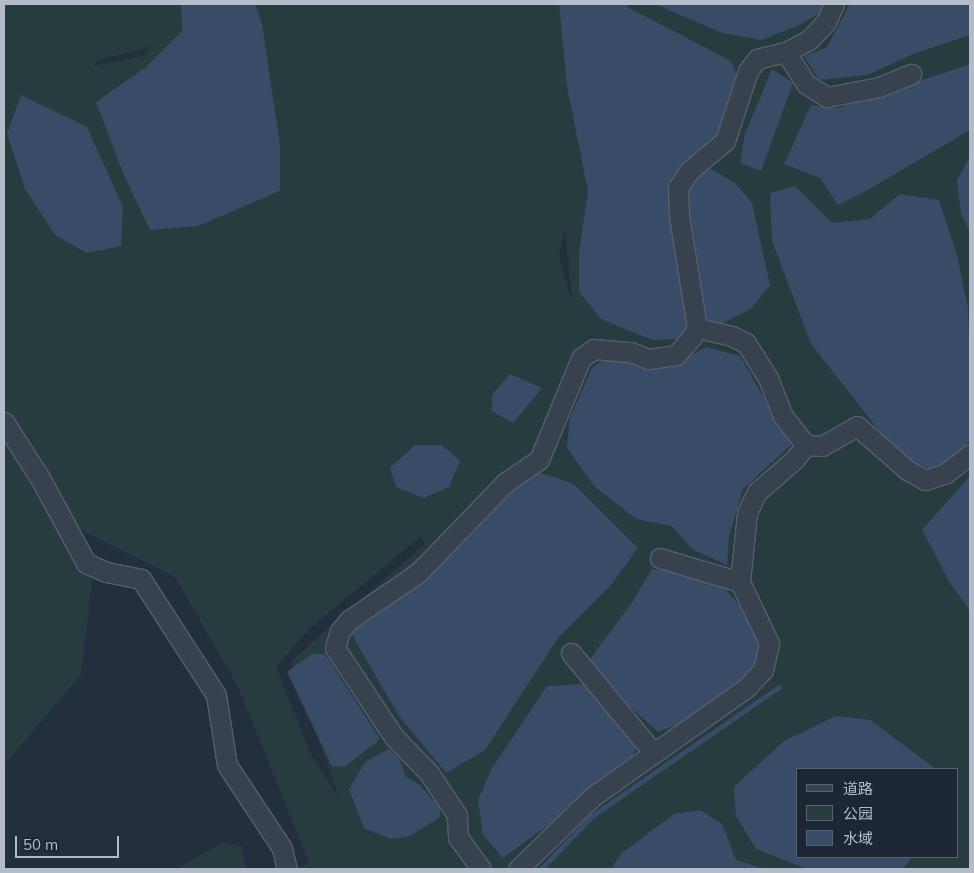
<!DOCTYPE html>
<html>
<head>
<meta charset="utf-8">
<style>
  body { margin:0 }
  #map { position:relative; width:974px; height:873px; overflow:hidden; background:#242f3e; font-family:Mulish,"Noto Sans SC",sans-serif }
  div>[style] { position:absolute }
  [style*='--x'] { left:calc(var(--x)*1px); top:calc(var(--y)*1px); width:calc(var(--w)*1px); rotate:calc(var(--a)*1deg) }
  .green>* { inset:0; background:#263c3f }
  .water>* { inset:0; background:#394c67 }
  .stream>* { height:4.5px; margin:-2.25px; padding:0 2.25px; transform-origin:2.25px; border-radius:2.25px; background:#394c67 }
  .roads { filter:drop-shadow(1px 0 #565f6c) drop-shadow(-1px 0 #565f6c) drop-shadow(0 1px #565f6c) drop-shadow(0 -1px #565f6c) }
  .minor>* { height:19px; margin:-9.5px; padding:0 9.5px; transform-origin:9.5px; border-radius:9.5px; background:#38414e }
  span { translate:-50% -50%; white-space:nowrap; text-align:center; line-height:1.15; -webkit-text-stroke:4.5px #1d2633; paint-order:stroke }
  .frame { position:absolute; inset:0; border:5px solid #b4bcc9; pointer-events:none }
  .legend { position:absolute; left:796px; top:768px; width:162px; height:90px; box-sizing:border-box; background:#1d2633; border:1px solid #59626f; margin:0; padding:6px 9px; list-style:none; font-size:15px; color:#b4bcc9 }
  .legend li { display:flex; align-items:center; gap:10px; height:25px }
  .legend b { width:25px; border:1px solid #59626f }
  .scale { position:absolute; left:15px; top:836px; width:104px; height:22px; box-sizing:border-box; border:2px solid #b4bcc9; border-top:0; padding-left:6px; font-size:15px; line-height:18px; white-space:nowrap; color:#b4bcc9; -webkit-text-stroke:4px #1d2633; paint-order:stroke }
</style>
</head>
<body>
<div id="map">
  <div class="green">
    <div style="clip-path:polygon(evenodd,4px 4px,970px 4px,970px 869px,297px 869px,309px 863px,238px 687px,175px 577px,73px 526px,92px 581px,81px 675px,4px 765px,4px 4px,150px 47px,144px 56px,94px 66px,98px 60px,150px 47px,4px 4px,565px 229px,572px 298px,571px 298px,559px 256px,565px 229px,4px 4px,420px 537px,426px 543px,291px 661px,340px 800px,311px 754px,276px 667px,310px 628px,420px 537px,4px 4px,798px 769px,958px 769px,958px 857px,798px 857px,798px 769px)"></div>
    <div style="clip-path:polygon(223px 842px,241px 846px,247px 869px,176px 869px)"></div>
  </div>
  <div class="water">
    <div style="clip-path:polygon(181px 4px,255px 4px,262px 24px,280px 145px,280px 191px,198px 226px,150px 230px,123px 173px,96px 102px,146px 67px,182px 31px)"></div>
    <div style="clip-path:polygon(559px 4px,627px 4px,629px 8px,731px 61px,740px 83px,738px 118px,713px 143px,686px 161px,713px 170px,736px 184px,752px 203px,770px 285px,752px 308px,695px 338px,652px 340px,601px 319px,579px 292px,579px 253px,588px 191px,567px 86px)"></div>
    <div style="clip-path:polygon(655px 4px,831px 4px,829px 8px,797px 26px,761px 40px,722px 33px)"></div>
    <div style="clip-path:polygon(850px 4px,970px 4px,970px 35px,913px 54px,867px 75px,819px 80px,804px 56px,827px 47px)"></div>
    <div style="clip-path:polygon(970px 64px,970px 130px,866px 191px,838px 205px,820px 178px,784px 164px,811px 105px,839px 108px)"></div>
    <div style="clip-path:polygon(772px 69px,793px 83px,761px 171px,740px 163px,745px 134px)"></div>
    <div style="clip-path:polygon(21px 95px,87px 127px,123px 207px,121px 246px,87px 253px,55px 235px,25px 189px,7px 134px)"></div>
    <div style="clip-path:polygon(970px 157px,970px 232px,961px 214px,957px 180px)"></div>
    <div style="clip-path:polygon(795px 186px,832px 223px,870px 219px,900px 194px,939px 200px,957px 255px,968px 308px,970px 368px,970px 440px,941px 473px,900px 457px,811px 344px,772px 241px,770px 193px)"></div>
    <div style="clip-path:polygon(706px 347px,740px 356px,791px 445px,743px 489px,729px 537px,727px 565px,692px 549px,672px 526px,636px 519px,595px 487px,567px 448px,570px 418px,592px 368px,611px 354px,640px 363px,674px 365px)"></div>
    <div style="clip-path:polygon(510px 374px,542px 388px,513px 423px,492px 411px,492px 395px)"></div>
    <div style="clip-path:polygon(415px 445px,442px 445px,460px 461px,449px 487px,424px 498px,396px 487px,390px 468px)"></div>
    <div style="clip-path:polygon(535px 471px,574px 484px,638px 548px,611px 585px,558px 638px,485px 750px,446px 773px,399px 716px,351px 633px,360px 606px,485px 503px)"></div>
    <div style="clip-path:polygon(970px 476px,970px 611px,950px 583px,922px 530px)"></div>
    <div style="clip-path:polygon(652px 569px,711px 574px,747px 613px,770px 654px,713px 711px,658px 732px,617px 695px,590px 659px,631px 604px)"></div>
    <div style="clip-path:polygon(312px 654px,325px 654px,380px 739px,345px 767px,332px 766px,287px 672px)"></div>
    <div style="clip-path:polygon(583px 684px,638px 743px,627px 768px,503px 858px,483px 835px,478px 800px,492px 768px,547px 686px)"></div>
    <div style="clip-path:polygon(836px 716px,870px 720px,936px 769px,798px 769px,798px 857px,912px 857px,903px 869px,807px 869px,756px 849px,736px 816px,734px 787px,784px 741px)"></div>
    <div style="clip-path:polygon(389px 749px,400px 760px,406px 777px,420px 785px,440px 808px,440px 817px,410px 836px,391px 839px,364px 828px,349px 789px,365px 762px)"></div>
    <div style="clip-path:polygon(700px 810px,722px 824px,736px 860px,764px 869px,611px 869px,622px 853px,674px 814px)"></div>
  </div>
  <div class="stream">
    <div style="--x:541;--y:869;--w:74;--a:-46.1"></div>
    <div style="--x:592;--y:816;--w:227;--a:-34.6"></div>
  </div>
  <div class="roads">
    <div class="minor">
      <div style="--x:786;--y:52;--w:38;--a:58"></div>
      <div style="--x:806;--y:84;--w:25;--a:32"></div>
      <div style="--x:827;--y:97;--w:53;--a:-10.9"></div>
      <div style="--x:879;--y:87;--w:35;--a:-22"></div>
      <div style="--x:697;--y:328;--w:36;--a:13"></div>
      <div style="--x:732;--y:336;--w:16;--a:27"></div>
      <div style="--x:746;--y:343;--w:41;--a:57.8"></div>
      <div style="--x:768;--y:378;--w:41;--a:68.5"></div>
      <div style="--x:783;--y:416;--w:37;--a:52"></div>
      <div style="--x:4;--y:422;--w:67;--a:57.3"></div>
      <div style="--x:40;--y:478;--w:97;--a:61.6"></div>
      <div style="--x:86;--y:563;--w:22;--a:24"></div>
      <div style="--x:106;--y:572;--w:36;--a:11"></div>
      <div style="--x:141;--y:579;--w:138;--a:57.1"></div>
      <div style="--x:216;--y:695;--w:71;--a:81.1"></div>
      <div style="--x:227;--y:765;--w:100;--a:56.5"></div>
      <div style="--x:282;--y:848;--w:22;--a:77"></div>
      <div style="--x:660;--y:558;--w:84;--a:16.7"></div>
      <div style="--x:571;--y:653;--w:129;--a:50.4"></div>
      <div style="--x:481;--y:869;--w:39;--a:-126"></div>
      <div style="--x:458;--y:837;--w:22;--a:-93"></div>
      <div style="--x:457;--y:815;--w:50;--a:-123.7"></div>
      <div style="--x:429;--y:773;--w:50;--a:-134.2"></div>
      <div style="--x:394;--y:737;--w:107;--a:-123.5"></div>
      <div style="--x:335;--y:648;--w:18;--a:-74"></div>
      <div style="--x:340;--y:631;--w:14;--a:-51"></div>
      <div style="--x:349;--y:620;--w:83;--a:-34.3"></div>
      <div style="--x:418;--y:573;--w:127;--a:-46"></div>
      <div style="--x:506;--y:482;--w:40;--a:-34"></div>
      <div style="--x:539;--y:460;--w:110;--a:-67.6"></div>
      <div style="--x:581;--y:358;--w:16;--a:-35"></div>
      <div style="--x:594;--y:349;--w:37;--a:5"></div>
      <div style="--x:631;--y:352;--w:18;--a:22"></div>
      <div style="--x:648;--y:359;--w:28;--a:-8"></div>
      <div style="--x:676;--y:355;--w:24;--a:-48"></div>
      <div style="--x:692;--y:337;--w:10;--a:-61"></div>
      <div style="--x:697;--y:328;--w:114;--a:-99.1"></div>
      <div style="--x:679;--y:215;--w:27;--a:-92"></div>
      <div style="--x:678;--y:188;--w:20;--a:-57"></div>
      <div style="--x:689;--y:171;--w:47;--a:-39.8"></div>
      <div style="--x:725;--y:141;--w:74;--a:-71.8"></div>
      <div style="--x:748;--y:71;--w:15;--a:-53"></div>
      <div style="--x:757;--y:59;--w:30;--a:-14"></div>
      <div style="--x:786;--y:52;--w:26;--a:-28"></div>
      <div style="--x:809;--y:40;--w:25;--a:-47"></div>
      <div style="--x:826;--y:22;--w:20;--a:-66"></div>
      <div style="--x:518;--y:869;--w:103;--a:-44.2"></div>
      <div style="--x:592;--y:797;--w:189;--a:-35.3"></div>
      <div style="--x:746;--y:688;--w:25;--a:-47"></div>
      <div style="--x:763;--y:670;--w:28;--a:-77"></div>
      <div style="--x:769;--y:643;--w:68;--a:-115.4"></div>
      <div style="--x:740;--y:582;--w:69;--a:-84.2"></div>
      <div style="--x:747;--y:513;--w:23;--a:-65"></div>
      <div style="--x:757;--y:492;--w:49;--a:-40.9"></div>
      <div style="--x:794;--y:460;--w:19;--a:-51"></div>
      <div style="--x:806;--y:445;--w:16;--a:4"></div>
      <div style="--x:822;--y:446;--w:40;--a:-29.7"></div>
      <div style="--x:857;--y:426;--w:67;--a:41.3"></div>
      <div style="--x:907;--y:470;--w:21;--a:29"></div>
      <div style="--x:925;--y:480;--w:22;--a:-18"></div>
      <div style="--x:946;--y:473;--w:31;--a:-38"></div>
    </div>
  </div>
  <div class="frame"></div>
  <ul class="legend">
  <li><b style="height:6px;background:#38414e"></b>道路</li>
  <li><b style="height:14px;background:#263c3f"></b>公园</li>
  <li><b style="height:14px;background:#394c67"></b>水域</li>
  </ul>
  <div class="scale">50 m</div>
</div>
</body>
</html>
